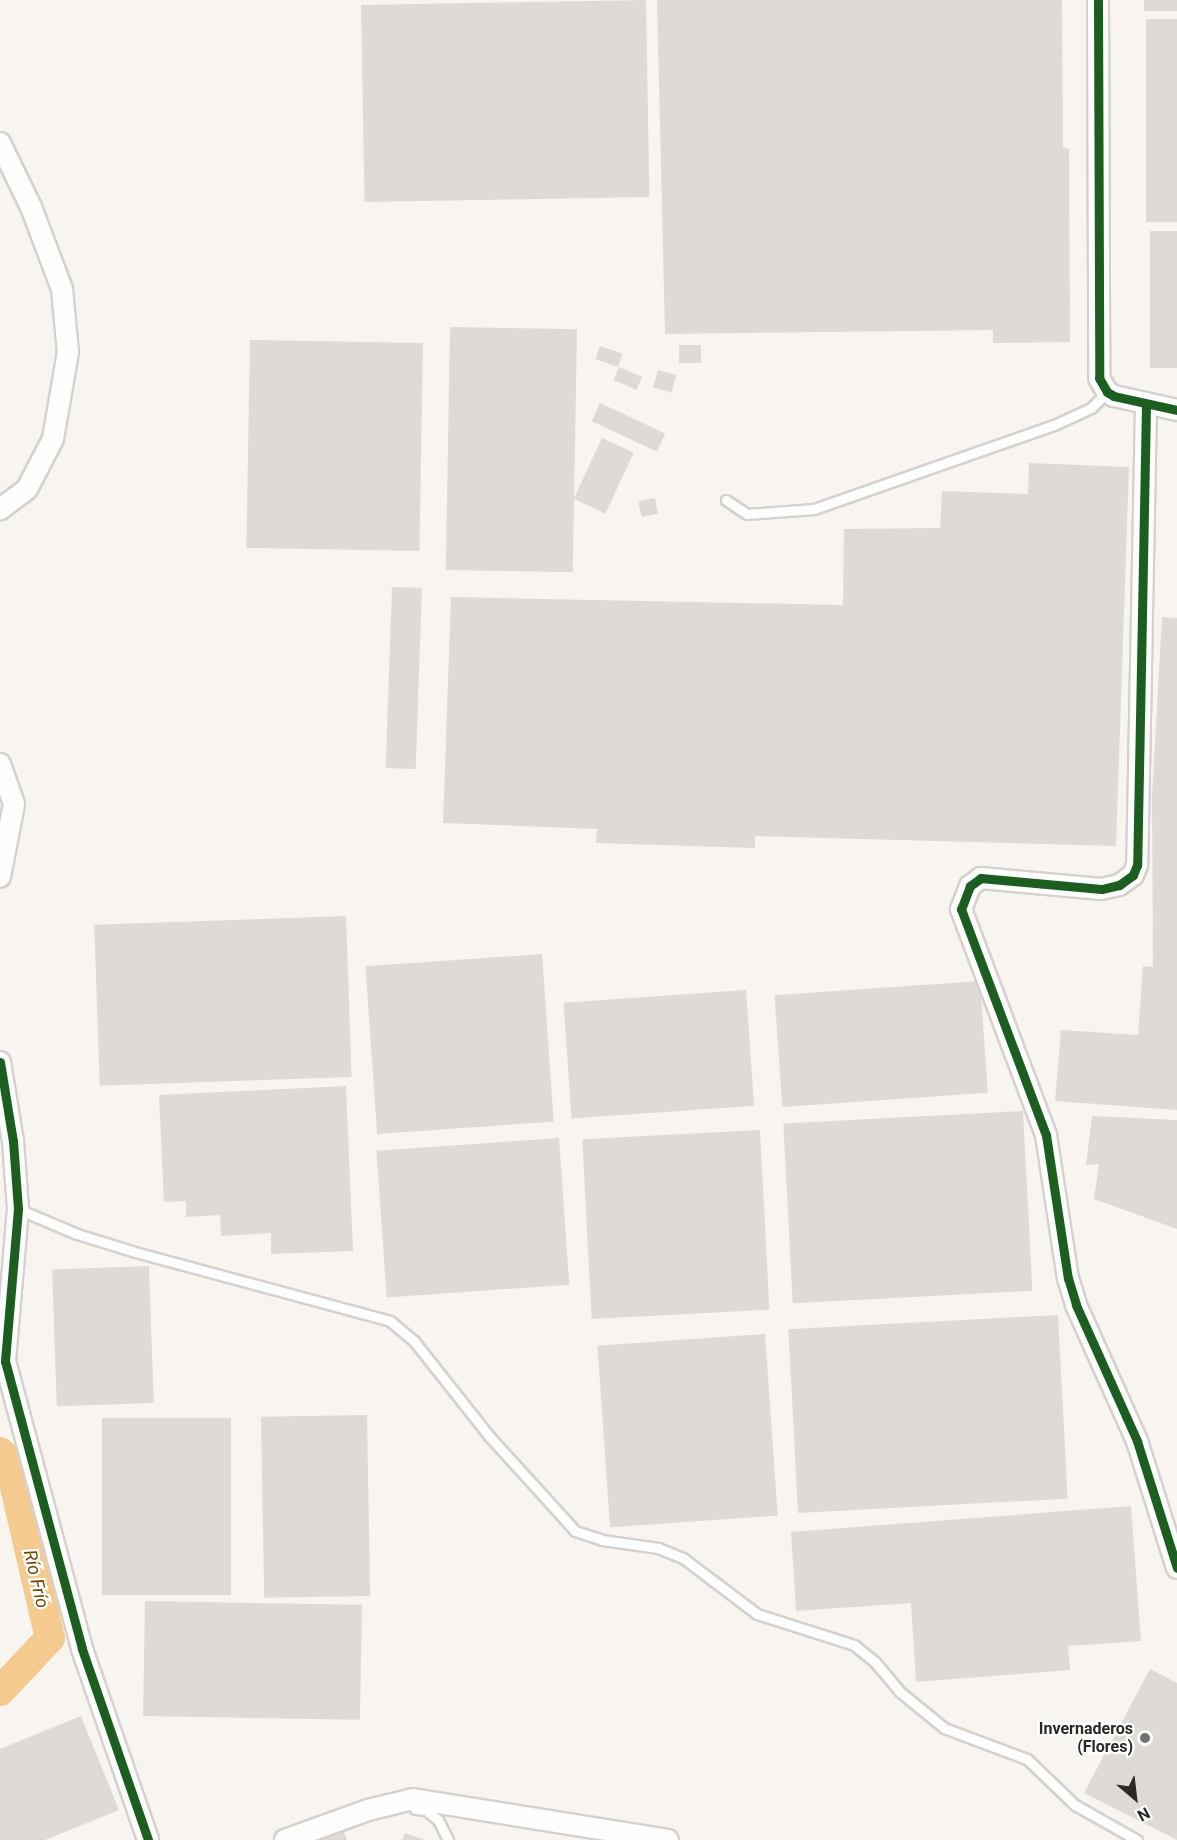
<!DOCTYPE html>
<html>
<head>
<meta charset="utf-8">
<style>
  body { margin:0 }
  #map { position:relative; width:1177px; height:1840px; overflow:hidden; background:#f8f4f0; font-family:Roboto,sans-serif }
  div>[style] { position:absolute }
  [style*='--x'] { left:calc(var(--x)*1px); top:calc(var(--y)*1px); width:calc(var(--w)*1px); rotate:calc(var(--a)*1deg) }
  .river>* { height:30px; margin:-15px; padding:0 15px; transform-origin:15px; border-radius:15px; background:#f4ca8f }
  .building>* { inset:0; background:#dedbd7; transform-origin:0 0 }
  .roads { filter:drop-shadow(2px 0 #d5d2ce) drop-shadow(-2px 0 #d5d2ce) drop-shadow(0 2px #d5d2ce) drop-shadow(0 -2px #d5d2ce) }
  .service>* { height:9px; margin:-4.5px; padding:0 4.5px; transform-origin:4.5px; border-radius:4.5px; background:#fefdfd }
  .minor>* { height:20px; margin:-10px; padding:0 10px; transform-origin:10px; border-radius:10px; background:#fefdfd }
  .cycleway>* { height:9px; margin:-4.5px; padding:0 4.5px; transform-origin:4.5px; border-radius:4.5px; background:#1b5e20 }
  .dots>* { width:16px; height:16px; translate:-50% -50%; box-sizing:border-box; border:3px solid #fff; border-radius:50% }
  span { translate:-50% -50%; white-space:nowrap; text-align:center; line-height:1.15; -webkit-text-stroke:4.5px #fff; paint-order:stroke }
  .poi-label { font-size:16px; color:#2b2825; font-weight:700 }
  .right { translate:-100% -50%; text-align:right }
  .water-label { font-size:18px; color:#6f4904; font-style:italic }
  .north { position:absolute; left:1105px; top:1768px; width:60px; height:60px; -webkit-text-stroke:4px #fff; paint-order:stroke; rotate:152deg; font-size:16px; font-weight:700; line-height:24px; text-align:center; color:#2b2825 }
  .north::after { content:''; display:block; margin:auto; width:21px; height:27px; background:#2b2825; clip-path:polygon(50% 0,100% 100%,50% 72%,0 100%) }
</style>
</head>
<body>
<div id="map">
  <div class="river">
    <div style="--x:0;--y:1452;--w:13;--a:45"></div>
    <div style="--x:9;--y:1461;--w:182;--a:77"></div>
    <div style="--x:50;--y:1638;--w:73;--a:133.3"></div>
  </div>
  <div class="building">
    <div style="left:646px;top:0;width:197px;height:285px;rotate:89deg"></div>
    <div style="clip-path:polygon(657px 0,1062px 0,1063px 147px,1069px 149px,1070px 342px,993px 343px,993px 330px,665px 334px)"></div>
    <div style="left:1144px;top:0;width:33px;height:11px"></div>
    <div style="left:1177px;top:19px;width:203px;height:31px;rotate:90deg"></div>
    <div style="left:1177px;top:231px;width:137px;height:27px;rotate:90deg"></div>
    <div style="left:450px;top:327px;width:127px;height:243px;rotate:1deg"></div>
    <div style="left:250px;top:340px;width:173px;height:208px;rotate:1deg"></div>
    <div style="left:701px;top:345px;width:18px;height:22px;rotate:90deg"></div>
    <div style="left:600px;top:346px;width:24px;height:14px;rotate:19deg"></div>
    <div style="left:619px;top:367px;width:25px;height:14px;rotate:23deg"></div>
    <div style="left:658px;top:370px;width:19px;height:18px;rotate:16deg"></div>
    <div style="left:600px;top:403px;width:72px;height:20px;rotate:25deg"></div>
    <div style="left:602px;top:438px;width:35px;height:67px;rotate:25deg"></div>
    <div style="clip-path:polygon(1029px 463px,1129px 467px,1116px 846px,755px 836px,755px 848px,596px 843px,597px 829px,443px 823px,451px 597px,843px 605px,844px 529px,940px 528px,942px 491px,1028px 494px)"></div>
    <div style="left:655px;top:498px;width:16px;height:17px;rotate:79deg"></div>
    <div style="left:392px;top:587px;width:30px;height:181px;rotate:2deg"></div>
    <div style="clip-path:polygon(1162px 617px,1177px 618px,1177px 1110px,1055px 1101px,1061px 1030px,1138px 1035px,1143px 966px,1153px 967px,1152px 797px)"></div>
    <div style="left:346px;top:916px;width:161px;height:252px;rotate:88deg"></div>
    <div style="left:542px;top:954px;width:168px;height:177px;rotate:86deg"></div>
    <div style="left:980px;top:981px;width:112px;height:206px;rotate:86deg"></div>
    <div style="left:746px;top:990px;width:116px;height:183px;rotate:86deg"></div>
    <div style="clip-path:polygon(346px 1086px,353px 1251px,271px 1254px,271px 1233px,221px 1236px,220px 1215px,186px 1217px,186px 1201px,164px 1202px,159px 1095px)"></div>
    <div style="left:1023px;top:1111px;width:180px;height:240px;rotate:87deg"></div>
    <div style="clip-path:polygon(1092px 1116px,1177px 1120px,1177px 1229px,1094px 1199px,1099px 1164px,1086px 1165px)"></div>
    <div style="left:760px;top:1130px;width:180px;height:178px;rotate:87deg"></div>
    <div style="left:559px;top:1138px;width:147px;height:183px;rotate:86deg"></div>
    <div style="left:149px;top:1266px;width:137px;height:97px;rotate:88deg"></div>
    <div style="left:1058px;top:1315px;width:184px;height:270px;rotate:87deg"></div>
    <div style="left:765px;top:1334px;width:182px;height:168px;rotate:86deg"></div>
    <div style="left:367px;top:1415px;width:181px;height:106px;rotate:89deg"></div>
    <div style="left:102px;top:1418px;width:129px;height:177px"></div>
    <div style="clip-path:polygon(1131px 1506px,1141px 1641px,1068px 1646px,1070px 1670px,916px 1682px,911px 1603px,796px 1611px,791px 1532px)"></div>
    <div style="left:145px;top:1601px;width:217px;height:115px;rotate:1deg"></div>
    <div style="clip-path:polygon(1150px 1669px,1177px 1683px,1177px 1840px,1084px 1793px)"></div>
    <div style="clip-path:polygon(81px 1716px,119px 1810px,45px 1840px,0 1840px,0 1749px)"></div>
    <div style="clip-path:polygon(343px 1829px,347px 1840px,309px 1840px)"></div>
    <div style="clip-path:polygon(405px 1833px,425px 1840px,402px 1840px)"></div>
  </div>
  <div class="roads">
    <div class="service">
      <div style="--x:726;--y:500;--w:25;--a:34"></div>
      <div style="--x:747;--y:514;--w:67;--a:-4.3"></div>
      <div style="--x:814;--y:509;--w:254;--a:-19.3"></div>
      <div style="--x:1054;--y:425;--w:41;--a:-24.7"></div>
      <div style="--x:1091;--y:408;--w:23;--a:-45"></div>
      <div style="--x:18;--y:1209;--w:64;--a:23"></div>
      <div style="--x:77;--y:1234;--w:61;--a:17.2"></div>
      <div style="--x:135;--y:1252;--w:264;--a:15.1"></div>
      <div style="--x:390;--y:1321;--w:31;--a:40"></div>
      <div style="--x:414;--y:1341;--w:121;--a:51.7"></div>
      <div style="--x:489;--y:1436;--w:128;--a:47.8"></div>
      <div style="--x:575;--y:1531;--w:28;--a:18"></div>
      <div style="--x:602;--y:1540;--w:57;--a:8.1"></div>
      <div style="--x:658;--y:1548;--w:27;--a:22"></div>
      <div style="--x:683;--y:1558;--w:93;--a:37.1"></div>
      <div style="--x:757;--y:1614;--w:102;--a:17.7"></div>
      <div style="--x:854;--y:1645;--w:27;--a:39"></div>
      <div style="--x:875;--y:1662;--w:38;--a:50"></div>
      <div style="--x:899;--y:1691;--w:58;--a:39.4"></div>
      <div style="--x:944;--y:1728;--w:89;--a:20.5"></div>
      <div style="--x:1027;--y:1759;--w:66;--a:43.8"></div>
      <div style="--x:1075;--y:1805;--w:71;--a:29.4"></div>
      <div style="--x:415;--y:1809;--w:11;--a:5"></div>
      <div style="--x:426;--y:1810;--w:16;--a:40"></div>
      <div style="--x:438;--y:1820;--w:22;--a:63"></div>
    </div>
    <div class="minor">
      <div style="--x:1098;--y:0;--w:378;--a:89.8"></div>
      <div style="--x:1099;--y:378;--w:16;--a:60"></div>
      <div style="--x:1107;--y:392;--w:8;--a:30"></div>
      <div style="--x:1114;--y:396;--w:65;--a:12.5"></div>
      <div style="--x:0;--y:143;--w:71;--a:64.2"></div>
      <div style="--x:31;--y:207;--w:88;--a:69.3"></div>
      <div style="--x:62;--y:289;--w:63;--a:84.6"></div>
      <div style="--x:68;--y:352;--w:88;--a:99.8"></div>
      <div style="--x:53;--y:439;--w:56;--a:117.5"></div>
      <div style="--x:27;--y:489;--w:34;--a:143"></div>
      <div style="--x:1146;--y:406;--w:459;--a:91.1"></div>
      <div style="--x:1137;--y:865;--w:11;--a:112"></div>
      <div style="--x:1133;--y:875;--w:17;--a:144"></div>
      <div style="--x:1119;--y:885;--w:18;--a:167"></div>
      <div style="--x:1101;--y:889;--w:121;--a:-174.8"></div>
      <div style="--x:981;--y:878;--w:14;--a:144"></div>
      <div style="--x:970;--y:886;--w:25;--a:111"></div>
      <div style="--x:961;--y:909;--w:241;--a:69.4"></div>
      <div style="--x:1046;--y:1135;--w:145;--a:81.3"></div>
      <div style="--x:1068;--y:1278;--w:28;--a:73"></div>
      <div style="--x:1076;--y:1305;--w:149;--a:65.8"></div>
      <div style="--x:1137;--y:1441;--w:133;--a:72.5"></div>
      <div style="--x:0;--y:764;--w:42;--a:70.7"></div>
      <div style="--x:14;--y:804;--w:74;--a:100.9"></div>
      <div style="--x:0;--y:1062;--w:80;--a:80.7"></div>
      <div style="--x:13;--y:1141;--w:68;--a:85.8"></div>
      <div style="--x:18;--y:1209;--w:153;--a:94.9"></div>
      <div style="--x:5;--y:1361;--w:298;--a:75"></div>
      <div style="--x:82;--y:1649;--w:202;--a:70.9"></div>
      <div style="--x:285;--y:1840;--w:88;--a:-19.9"></div>
      <div style="--x:368;--y:1810;--w:46;--a:-13.7"></div>
      <div style="--x:413;--y:1799;--w:258;--a:9.1"></div>
    </div>
  </div>
  <div class="cycleway">
    <div style="--x:1098;--y:0;--w:378;--a:89.8"></div>
    <div style="--x:1099;--y:378;--w:16;--a:60"></div>
    <div style="--x:1107;--y:392;--w:8;--a:30"></div>
    <div style="--x:1114;--y:396;--w:65;--a:12.5"></div>
    <div style="--x:1146;--y:406;--w:459;--a:91.1"></div>
    <div style="--x:1137;--y:865;--w:11;--a:112"></div>
    <div style="--x:1133;--y:875;--w:17;--a:144"></div>
    <div style="--x:1119;--y:885;--w:18;--a:167"></div>
    <div style="--x:1101;--y:889;--w:121;--a:-174.8"></div>
    <div style="--x:981;--y:878;--w:14;--a:144"></div>
    <div style="--x:970;--y:886;--w:25;--a:111"></div>
    <div style="--x:961;--y:909;--w:241;--a:69.4"></div>
    <div style="--x:1046;--y:1135;--w:145;--a:81.3"></div>
    <div style="--x:1068;--y:1278;--w:28;--a:73"></div>
    <div style="--x:1076;--y:1305;--w:149;--a:65.8"></div>
    <div style="--x:1137;--y:1441;--w:133;--a:72.5"></div>
    <div style="--x:0;--y:1062;--w:80;--a:80.7"></div>
    <div style="--x:13;--y:1141;--w:68;--a:85.8"></div>
    <div style="--x:18;--y:1209;--w:153;--a:94.9"></div>
    <div style="--x:5;--y:1361;--w:298;--a:75"></div>
    <div style="--x:82;--y:1649;--w:202;--a:70.9"></div>
  </div>
  <div class="dots">
    <div style="left:1145px;top:1738px;background:#736f6c"></div>
  </div>
  <div class="poi-label">
    <span class="right" style="left:1133px;top:1738px">Invernaderos<br>(Flores)</span>
  </div>
  <div class="water-label">
    <span style="left:36px;top:1579px;rotate:77deg">Río Frío</span>
  </div>
  <div class="north">N</div>
</div>
</body>
</html>
